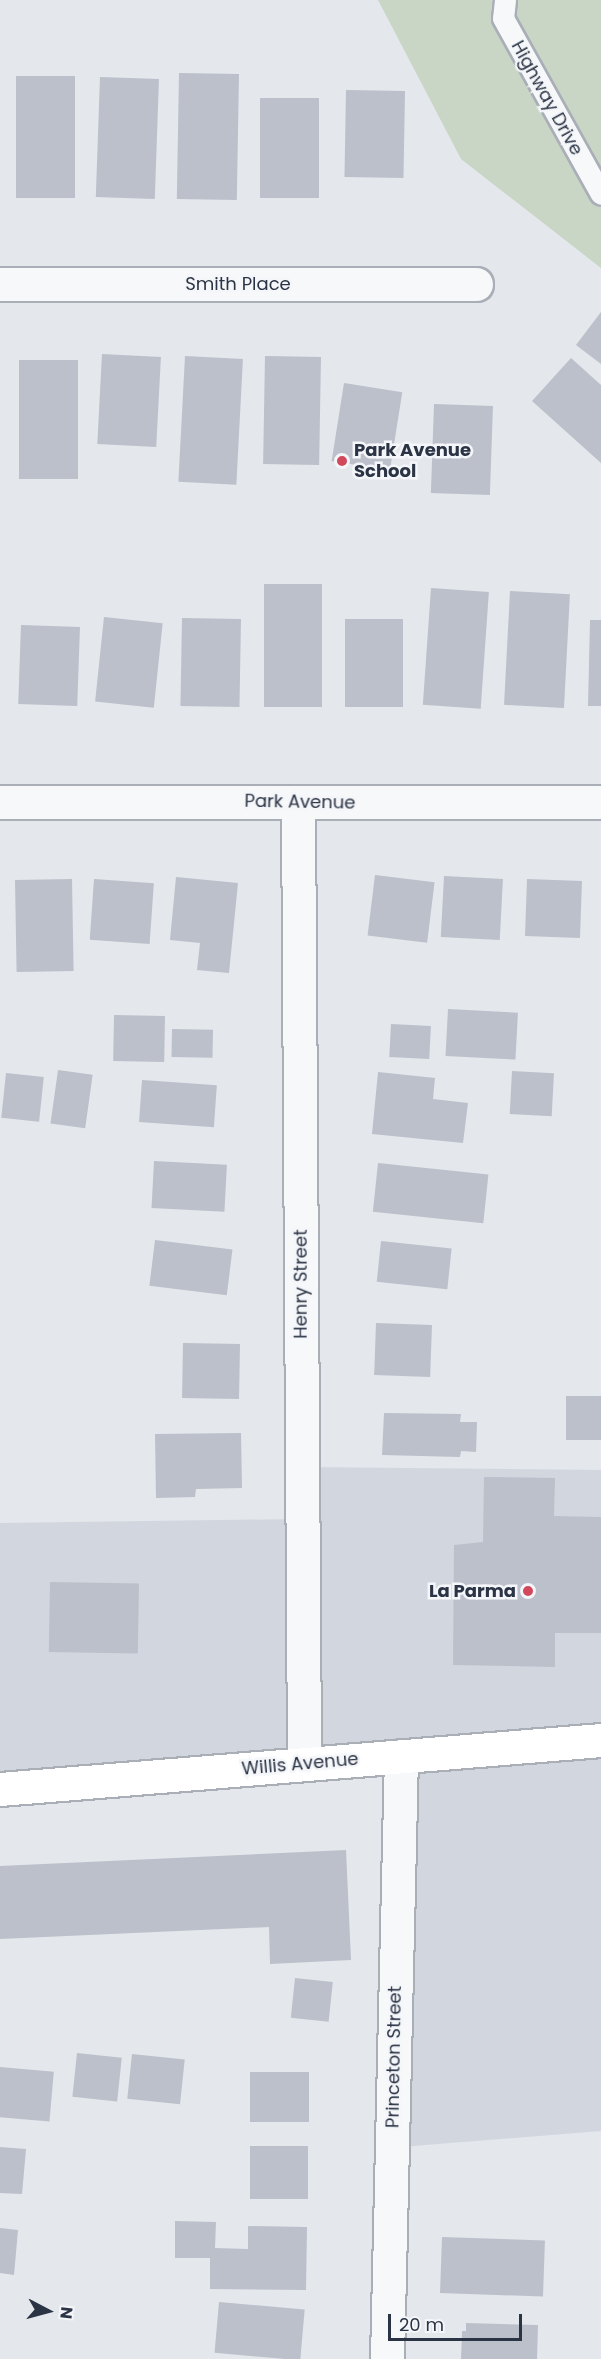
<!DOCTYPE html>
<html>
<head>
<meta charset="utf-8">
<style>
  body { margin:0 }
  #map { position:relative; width:601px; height:2359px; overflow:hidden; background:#e4e7ec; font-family:Poppins,sans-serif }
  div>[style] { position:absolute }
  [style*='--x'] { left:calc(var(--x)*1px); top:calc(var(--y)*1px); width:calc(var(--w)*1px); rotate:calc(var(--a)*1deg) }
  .built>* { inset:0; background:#d2d6de }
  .green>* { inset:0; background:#c9d6c5 }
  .building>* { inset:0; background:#bbc0ca; transform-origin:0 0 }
  .roads { filter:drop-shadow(2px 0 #a9aeb7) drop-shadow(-2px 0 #a9aeb7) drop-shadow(0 2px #a9aeb7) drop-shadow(0 -2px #a9aeb7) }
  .lane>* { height:21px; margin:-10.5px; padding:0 10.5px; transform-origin:10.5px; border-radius:10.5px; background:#f7f8fa }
  .street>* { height:33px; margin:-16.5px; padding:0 16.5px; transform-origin:16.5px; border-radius:16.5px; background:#f7f8fa }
  .secondary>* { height:33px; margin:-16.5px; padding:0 16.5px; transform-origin:16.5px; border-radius:16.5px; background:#fff }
  .dots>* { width:16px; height:16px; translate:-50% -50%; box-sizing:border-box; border:3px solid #f4f6f9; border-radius:50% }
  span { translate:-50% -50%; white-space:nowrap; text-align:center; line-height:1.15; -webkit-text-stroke:5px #f4f6f9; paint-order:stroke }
  .street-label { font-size:18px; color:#2b3445 }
  .poi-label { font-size:18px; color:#2b3445; font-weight:700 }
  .left { translate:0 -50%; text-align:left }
  .right { translate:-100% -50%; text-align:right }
  .north { position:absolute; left:18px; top:2281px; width:60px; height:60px; -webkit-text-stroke:4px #f4f6f9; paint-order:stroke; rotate:96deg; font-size:16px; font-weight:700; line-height:24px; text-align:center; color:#2b3445 }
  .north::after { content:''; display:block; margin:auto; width:21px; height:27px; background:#2b3445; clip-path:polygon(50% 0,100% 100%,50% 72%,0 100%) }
  .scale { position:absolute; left:388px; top:2314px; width:134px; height:27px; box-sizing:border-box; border:3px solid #2b3445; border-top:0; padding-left:8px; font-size:18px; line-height:21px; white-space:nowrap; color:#2b3445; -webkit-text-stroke:4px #f4f6f9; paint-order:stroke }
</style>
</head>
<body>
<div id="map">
  <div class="built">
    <div style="clip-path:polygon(302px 1467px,601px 1470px,601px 2131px,388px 2148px,400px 1756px,0 1789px,0 1523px,303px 1519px)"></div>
  </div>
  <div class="green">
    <div style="clip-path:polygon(378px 0,601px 0,601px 268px,461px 159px)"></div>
  </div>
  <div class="building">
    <div style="left:179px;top:73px;width:60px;height:126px;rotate:1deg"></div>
    <div style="left:16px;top:76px;width:59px;height:122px"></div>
    <div style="left:100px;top:77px;width:59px;height:120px;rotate:2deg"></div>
    <div style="left:346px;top:90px;width:59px;height:87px;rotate:1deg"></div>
    <div style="left:260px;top:98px;width:59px;height:100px"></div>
    <div style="clip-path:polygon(601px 312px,601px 364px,576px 345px)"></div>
    <div style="left:102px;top:354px;width:59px;height:90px;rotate:3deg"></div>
    <div style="left:185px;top:356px;width:58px;height:126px;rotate:3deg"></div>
    <div style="left:265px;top:356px;width:56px;height:108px;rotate:1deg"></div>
    <div style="clip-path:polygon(571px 358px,601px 385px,601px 463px,532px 401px)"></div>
    <div style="left:19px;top:360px;width:59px;height:119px"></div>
    <div style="left:344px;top:383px;width:59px;height:79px;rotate:9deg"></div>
    <div style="left:434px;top:404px;width:59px;height:89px;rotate:2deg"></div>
    <div style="left:264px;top:584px;width:58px;height:123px"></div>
    <div style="left:431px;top:588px;width:58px;height:117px;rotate:4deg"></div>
    <div style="left:510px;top:591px;width:60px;height:114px;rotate:3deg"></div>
    <div style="left:104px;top:617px;width:59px;height:85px;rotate:6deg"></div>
    <div style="left:182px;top:618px;width:59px;height:88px;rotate:1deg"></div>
    <div style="left:345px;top:619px;width:58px;height:88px"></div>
    <div style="clip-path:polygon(590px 620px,601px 620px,601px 706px,588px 706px)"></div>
    <div style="left:21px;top:625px;width:59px;height:79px;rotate:2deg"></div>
    <div style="left:375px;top:875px;width:60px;height:61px;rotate:7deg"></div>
    <div style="left:444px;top:876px;width:59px;height:61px;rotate:3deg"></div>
    <div style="clip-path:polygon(176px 877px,238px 883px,229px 973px,197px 970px,200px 943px,170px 940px)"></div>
    <div style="left:72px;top:879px;width:92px;height:57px;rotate:89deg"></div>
    <div style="left:94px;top:879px;width:60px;height:61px;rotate:4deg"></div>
    <div style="left:527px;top:879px;width:55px;height:57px;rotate:2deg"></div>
    <div style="left:448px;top:1009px;width:70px;height:47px;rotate:3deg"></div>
    <div style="left:114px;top:1015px;width:51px;height:46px;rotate:1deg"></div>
    <div style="left:391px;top:1024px;width:40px;height:33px;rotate:3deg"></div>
    <div style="left:172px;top:1029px;width:41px;height:28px;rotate:1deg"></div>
    <div style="left:58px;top:1070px;width:35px;height:54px;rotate:8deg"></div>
    <div style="left:512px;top:1071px;width:42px;height:43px;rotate:3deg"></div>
    <div style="clip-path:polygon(378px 1072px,435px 1078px,433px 1099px,468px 1103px,463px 1143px,372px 1134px)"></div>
    <div style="left:6px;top:1073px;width:38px;height:45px;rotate:6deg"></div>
    <div style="left:142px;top:1080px;width:75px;height:42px;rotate:4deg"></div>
    <div style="left:154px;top:1161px;width:73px;height:47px;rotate:3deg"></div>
    <div style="left:378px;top:1163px;width:111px;height:49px;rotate:6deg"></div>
    <div style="left:155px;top:1240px;width:78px;height:46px;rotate:7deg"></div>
    <div style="left:381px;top:1241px;width:71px;height:41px;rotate:6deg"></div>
    <div style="left:376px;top:1323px;width:56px;height:52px;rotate:2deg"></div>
    <div style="left:183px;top:1343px;width:57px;height:55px;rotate:1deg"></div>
    <div style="left:601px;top:1396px;width:44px;height:35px;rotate:90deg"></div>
    <div style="clip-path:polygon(384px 1413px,461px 1414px,460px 1422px,477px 1422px,476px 1452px,461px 1451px,460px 1457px,382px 1455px)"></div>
    <div style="clip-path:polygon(241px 1433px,242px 1488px,196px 1489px,195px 1497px,156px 1498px,155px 1434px)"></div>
    <div style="clip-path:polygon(484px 1477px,555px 1478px,554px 1516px,601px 1517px,601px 1633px,555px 1633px,555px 1667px,453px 1665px,454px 1545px,483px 1542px)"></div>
    <div style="left:50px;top:1582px;width:89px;height:70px;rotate:1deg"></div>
    <div style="clip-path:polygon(346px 1850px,351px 1960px,270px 1964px,269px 1927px,0 1939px,0 1866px)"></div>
    <div style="left:295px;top:1978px;width:38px;height:40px;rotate:6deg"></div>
    <div style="left:77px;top:2053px;width:45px;height:44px;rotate:6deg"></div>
    <div style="left:132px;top:2054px;width:53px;height:45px;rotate:6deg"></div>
    <div style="left:0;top:2067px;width:54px;height:50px;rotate:5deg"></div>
    <div style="left:250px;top:2072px;width:59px;height:50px"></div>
    <div style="left:250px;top:2146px;width:58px;height:53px"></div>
    <div style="clip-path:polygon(0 2147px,26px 2149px,22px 2194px,0 2193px)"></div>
    <div style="clip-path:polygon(175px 2221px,216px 2222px,215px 2248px,248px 2249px,248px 2226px,307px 2227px,306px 2290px,210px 2289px,210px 2258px,175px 2258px)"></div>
    <div style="clip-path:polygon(0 2228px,18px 2230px,14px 2275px,0 2273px)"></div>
    <div style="left:442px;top:2237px;width:103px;height:56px;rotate:2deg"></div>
    <div style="left:219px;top:2302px;width:86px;height:51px;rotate:5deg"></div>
    <div style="clip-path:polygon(466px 2323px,538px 2325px,537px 2359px,461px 2359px,462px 2331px,466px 2331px)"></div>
  </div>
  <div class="roads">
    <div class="lane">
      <div style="--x:505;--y:0;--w:18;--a:96"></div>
      <div style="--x:503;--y:18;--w:201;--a:60.9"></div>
    </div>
    <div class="street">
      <div style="--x:0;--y:284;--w:476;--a:0"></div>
      <div style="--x:0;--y:802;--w:601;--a:0"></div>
      <div style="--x:298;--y:804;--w:960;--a:89.64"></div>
      <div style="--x:387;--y:2359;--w:603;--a:-88.67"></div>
    </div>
    <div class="secondary">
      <div style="--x:0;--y:1789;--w:603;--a:-4.66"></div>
    </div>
  </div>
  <div class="dots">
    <div style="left:342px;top:461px;background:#d1495b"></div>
    <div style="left:528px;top:1591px;background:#d1495b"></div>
  </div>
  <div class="street-label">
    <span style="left:547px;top:98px;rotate:61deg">Highway Drive</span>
    <span style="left:238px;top:284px">Smith Place</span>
    <span style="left:300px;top:802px;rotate:1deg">Park Avenue</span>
    <span style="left:301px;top:1284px;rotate:-90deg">Henry Street</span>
    <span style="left:300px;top:1764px;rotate:-5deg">Willis Avenue</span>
    <span style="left:394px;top:2057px;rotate:-89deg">Princeton Street</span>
  </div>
  <div class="poi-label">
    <span class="left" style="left:354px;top:461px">Park Avenue<br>School</span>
    <span class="right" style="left:516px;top:1591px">La Parma</span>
  </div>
  <div class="north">N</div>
  <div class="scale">20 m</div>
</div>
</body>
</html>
